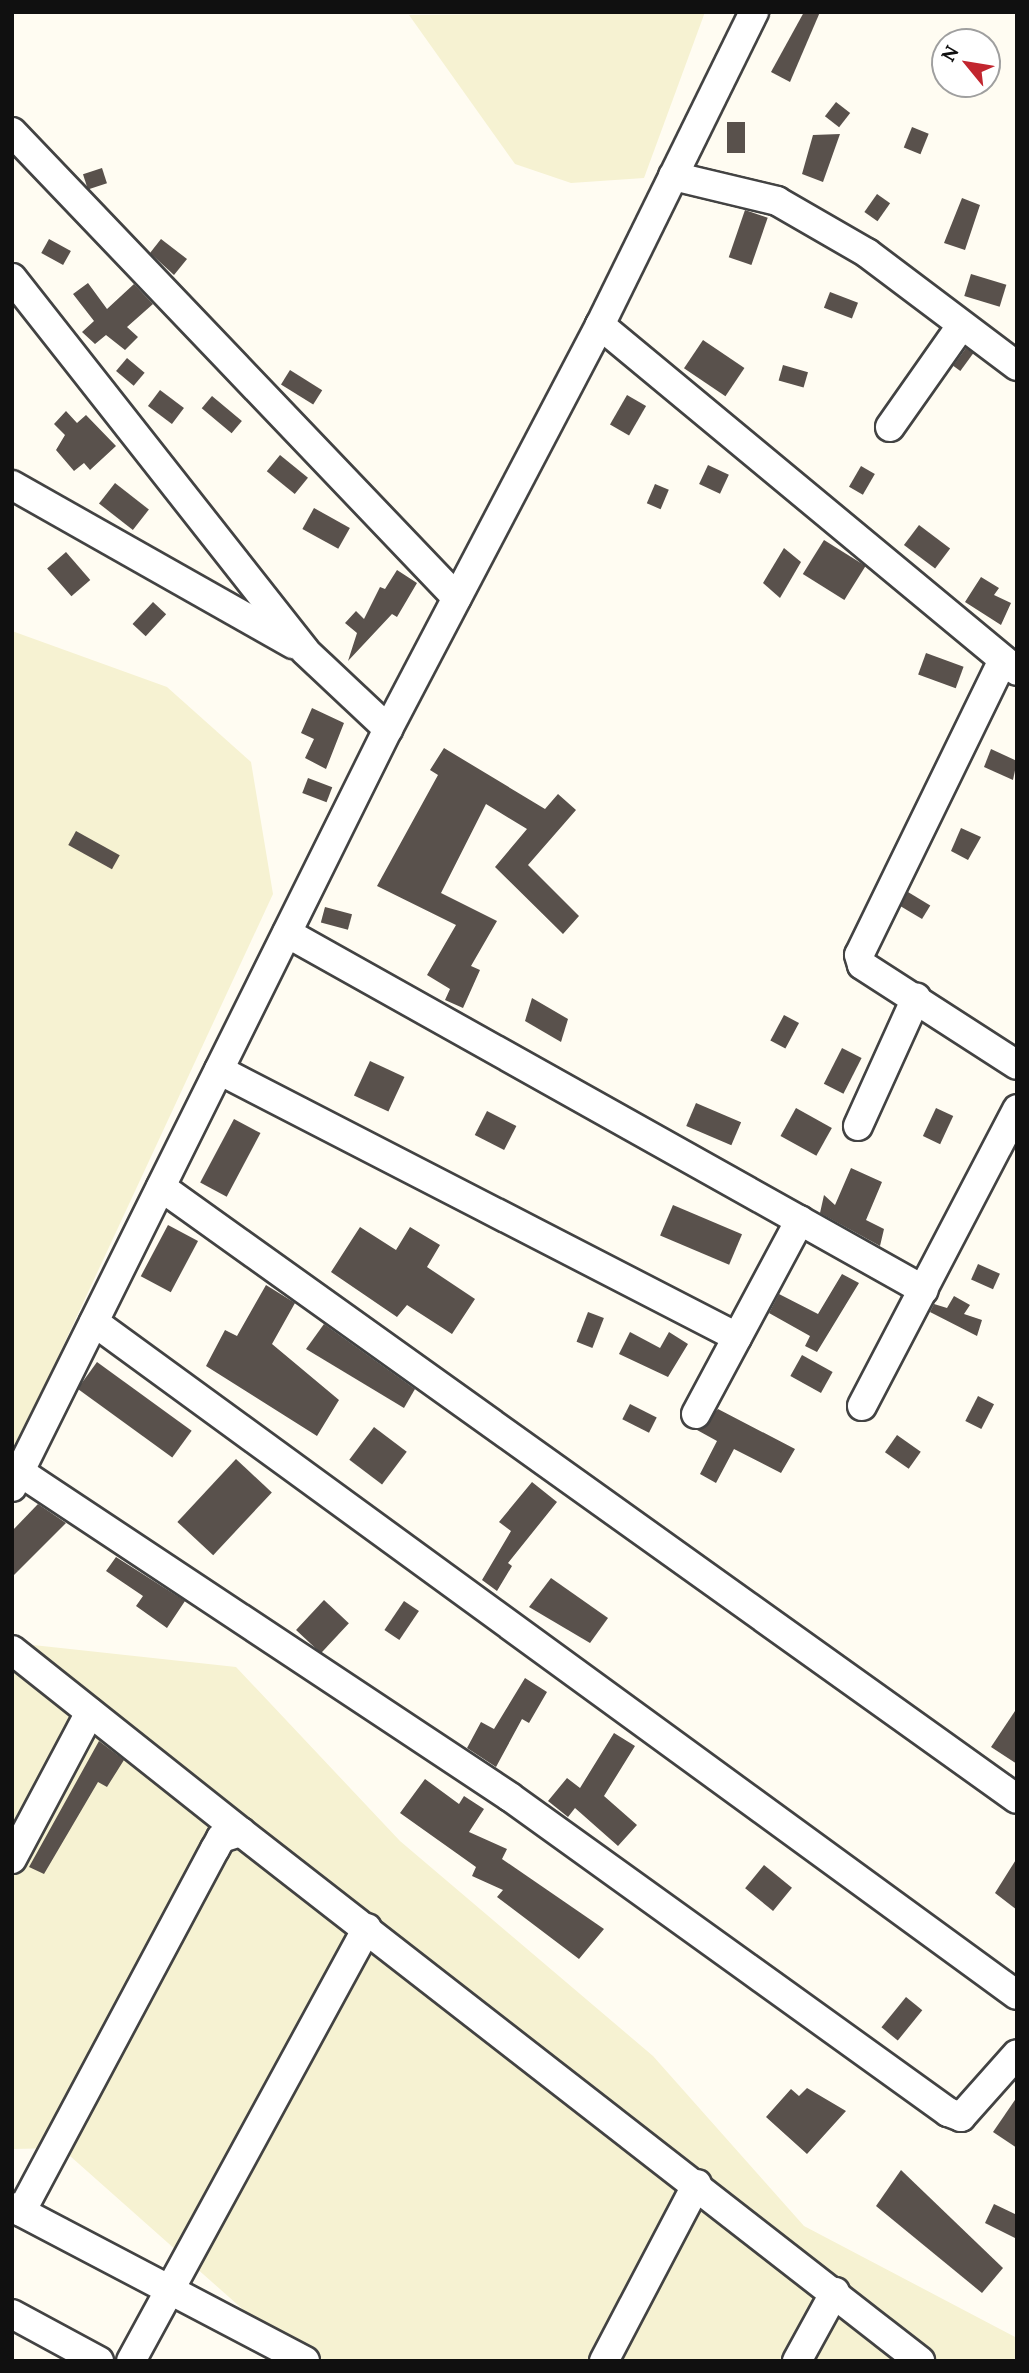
<!DOCTYPE html>
<html>
<head>
<meta charset="utf-8">
<style>
  body { margin:0 }
  #map { position:relative; width:1029px; height:2373px; overflow:hidden; background:#fffcf2; font-family:Lora,serif }
  div>[style] { position:absolute }
  [style*='--x'] { left:calc(var(--x)*1px); top:calc(var(--y)*1px); width:calc(var(--w)*1px); rotate:calc(var(--a)*1deg) }
  .farmland>* { inset:0; background:#f6f2d2 }
  .building>* { inset:0; background:#59514c; transform-origin:0 0 }
  .roads { filter:drop-shadow(2px 0 #434343) drop-shadow(-2px 0 #434343) drop-shadow(0 2px #434343) drop-shadow(0 -2px #434343) }
  .minor>* { height:28px; margin:-14px; padding:0 14px; transform-origin:14px; border-radius:14px; background:#fff }
  span { translate:-50% -50%; white-space:nowrap; text-align:center; line-height:1.15; -webkit-text-stroke:7px #fff; paint-order:stroke }
  .frame { position:absolute; inset:0; border:14px solid #101010; pointer-events:none }
  .north { position:absolute; left:931px; top:28px; width:70px; height:70px; box-sizing:border-box; background:#fff; border:2px solid #9f9f9f; border-radius:50%; rotate:300deg; font-size:19px; font-weight:700; line-height:28px; text-align:center; color:#101010 }
  .north::after { content:''; display:block; margin:auto; width:24px; height:32px; background:#c2262f; clip-path:polygon(50% 0,100% 100%,50% 72%,0 100%) }
</style>
</head>
<body>
<div id="map">
  <div class="farmland">
    <div style="clip-path:polygon(705px 12px,644px 178px,571px 183px,515px 164px,409px 15px)"></div>
    <div style="clip-path:polygon(12px 631px,167px 687px,251px 762px,273px 894px,12px 1456px)"></div>
    <div style="clip-path:polygon(33px 1645px,236px 1667px,400px 1841px,653px 2056px,804px 2226px,1017px 2338px,1017px 2361px,301px 2361px,61px 2148px,12px 2149px,12px 1664px)"></div>
  </div>
  <div class="building">
    <div style="clip-path:polygon(804px 12px,820px 12px,790px 82px,771px 72px)"></div>
    <div style="left:836px;top:102px;width:18px;height:18px;rotate:38deg"></div>
    <div style="left:727px;top:122px;width:18px;height:31px"></div>
    <div style="left:912px;top:127px;width:18px;height:22px;rotate:22deg"></div>
    <div style="clip-path:polygon(840px 134px,823px 182px,802px 174px,813px 135px)"></div>
    <div style="left:102px;top:168px;width:16px;height:20px;rotate:72deg"></div>
    <div style="left:877px;top:194px;width:16px;height:22px;rotate:35deg"></div>
    <div style="clip-path:polygon(962px 198px,980px 205px,965px 250px,944px 243px)"></div>
    <div style="left:745px;top:210px;width:24px;height:50px;rotate:19deg"></div>
    <div style="left:49px;top:239px;width:25px;height:16px;rotate:29deg"></div>
    <div style="clip-path:polygon(161px 239px,187px 259px,174px 275px,150px 253px)"></div>
    <div style="left:971px;top:274px;width:37px;height:23px;rotate:17deg"></div>
    <div style="clip-path:polygon(88px 283px,107px 309px,134px 284px,153px 304px,127px 327px,138px 337px,125px 350px,106px 335px,95px 344px,82px 332px,94px 321px,73px 294px)"></div>
    <div style="left:830px;top:292px;width:30px;height:17px;rotate:21deg"></div>
    <div style="left:703px;top:340px;width:50px;height:34px;rotate:34deg"></div>
    <div style="left:966px;top:348px;width:9px;height:22px;rotate:36deg"></div>
    <div style="left:127px;top:358px;width:23px;height:17px;rotate:40deg"></div>
    <div style="left:783px;top:365px;width:26px;height:16px;rotate:16deg"></div>
    <div style="left:290px;top:370px;width:38px;height:17px;rotate:32deg"></div>
    <div style="left:160px;top:390px;width:30px;height:20px;rotate:37deg"></div>
    <div style="left:627px;top:395px;width:22px;height:34px;rotate:30deg"></div>
    <div style="left:212px;top:396px;width:39px;height:16px;rotate:40deg"></div>
    <div style="clip-path:polygon(66px 411px,77px 423px,86px 415px,116px 446px,90px 470px,84px 463px,74px 471px,56px 450px,65px 435px,54px 424px)"></div>
    <div style="left:280px;top:455px;width:36px;height:21px;rotate:39deg"></div>
    <div style="left:708px;top:465px;width:23px;height:21px;rotate:25deg"></div>
    <div style="left:861px;top:466px;width:16px;height:24px;rotate:30deg"></div>
    <div style="left:115px;top:483px;width:43px;height:26px;rotate:38deg"></div>
    <div style="left:655px;top:484px;width:15px;height:21px;rotate:23deg"></div>
    <div style="left:314px;top:508px;width:41px;height:24px;rotate:29deg"></div>
    <div style="left:919px;top:525px;width:39px;height:25px;rotate:37deg"></div>
    <div style="left:824px;top:540px;width:49px;height:40px;rotate:32deg"></div>
    <div style="clip-path:polygon(784px 548px,801px 562px,780px 598px,763px 583px)"></div>
    <div style="left:66px;top:552px;width:37px;height:25px;rotate:49deg"></div>
    <div style="clip-path:polygon(397px 570px,417px 583px,397px 617px,392px 614px,348px 661px,357px 633px,345px 623px,356px 611px,364px 619px,380px 587px,385px 589px)"></div>
    <div style="clip-path:polygon(981px 577px,999px 588px,994px 595px,1011px 603px,1001px 625px,965px 602px)"></div>
    <div style="left:153px;top:602px;width:18px;height:30px;rotate:43deg"></div>
    <div style="left:926px;top:653px;width:40px;height:23px;rotate:20deg"></div>
    <div style="clip-path:polygon(312px 708px,344px 723px,326px 769px,305px 758px,314px 739px,301px 733px)"></div>
    <div style="clip-path:polygon(444px 748px,545px 809px,558px 794px,576px 810px,528px 865px,579px 916px,563px 934px,495px 867px,527px 829px,486px 804px,441px 893px,497px 921px,471px 966px,480px 970px,463px 1008px,445px 1000px,450px 989px,427px 975px,456px 925px,377px 886px,438px 775px,430px 770px)"></div>
    <div style="clip-path:polygon(991px 749px,1017px 761px,1013px 780px,984px 767px)"></div>
    <div style="left:308px;top:778px;width:26px;height:16px;rotate:21deg"></div>
    <div style="clip-path:polygon(961px 828px,981px 837px,968px 860px,951px 851px)"></div>
    <div style="left:76px;top:831px;width:50px;height:16px;rotate:29deg"></div>
    <div style="left:908px;top:892px;width:26px;height:16px;rotate:31deg"></div>
    <div style="left:325px;top:907px;width:28px;height:16px;rotate:15deg"></div>
    <div style="clip-path:polygon(532px 998px,568px 1019px,561px 1042px,525px 1021px)"></div>
    <div style="left:784px;top:1015px;width:17px;height:29px;rotate:28deg"></div>
    <div style="left:842px;top:1048px;width:22px;height:40px;rotate:27deg"></div>
    <div style="left:370px;top:1061px;width:38px;height:38px;rotate:25deg"></div>
    <div style="left:696px;top:1103px;width:49px;height:25px;rotate:23deg"></div>
    <div style="left:796px;top:1108px;width:41px;height:32px;rotate:29deg"></div>
    <div style="left:936px;top:1108px;width:19px;height:31px;rotate:25deg"></div>
    <div style="left:487px;top:1111px;width:33px;height:27px;rotate:27deg"></div>
    <div style="left:234px;top:1119px;width:30px;height:72px;rotate:28deg"></div>
    <div style="clip-path:polygon(851px 1168px,882px 1182px,866px 1220px,884px 1229px,880px 1246px,820px 1213px,824px 1195px,835px 1205px)"></div>
    <div style="left:673px;top:1205px;width:75px;height:33px;rotate:23deg"></div>
    <div style="left:168px;top:1225px;width:34px;height:58px;rotate:28deg"></div>
    <div style="clip-path:polygon(360px 1227px,396px 1250px,410px 1227px,440px 1245px,427px 1267px,475px 1299px,452px 1334px,407px 1305px,397px 1317px,331px 1272px)"></div>
    <div style="left:978px;top:1264px;width:24px;height:17px;rotate:24deg"></div>
    <div style="clip-path:polygon(842px 1274px,859px 1283px,817px 1352px,805px 1346px,810px 1336px,769px 1313px,779px 1294px,818px 1314px)"></div>
    <div style="clip-path:polygon(266px 1285px,295px 1303px,272px 1344px,339px 1400px,317px 1436px,206px 1366px,225px 1330px,237px 1336px)"></div>
    <div style="clip-path:polygon(954px 1296px,970px 1305px,964px 1314px,982px 1320px,977px 1336px,930px 1312px,934px 1304px,947px 1308px)"></div>
    <div style="left:588px;top:1312px;width:17px;height:32px;rotate:21deg"></div>
    <div style="clip-path:polygon(324px 1324px,415px 1389px,404px 1408px,306px 1349px)"></div>
    <div style="clip-path:polygon(630px 1332px,660px 1348px,669px 1332px,688px 1344px,668px 1377px,619px 1354px)"></div>
    <div style="left:802px;top:1355px;width:35px;height:24px;rotate:29deg"></div>
    <div style="left:97px;top:1362px;width:117px;height:33px;rotate:36deg"></div>
    <div style="left:978px;top:1396px;width:18px;height:28px;rotate:27deg"></div>
    <div style="left:630px;top:1404px;width:30px;height:17px;rotate:27deg"></div>
    <div style="clip-path:polygon(718px 1409px,795px 1449px,781px 1473px,734px 1449px,716px 1483px,700px 1474px,717px 1441px,697px 1430px)"></div>
    <div style="left:374px;top:1427px;width:41px;height:41px;rotate:37deg"></div>
    <div style="left:897px;top:1435px;width:29px;height:21px;rotate:35deg"></div>
    <div style="left:236px;top:1459px;width:49px;height:86px;rotate:43deg"></div>
    <div style="clip-path:polygon(532px 1482px,557px 1502px,508px 1563px,512px 1566px,497px 1591px,482px 1580px,511px 1531px,499px 1522px)"></div>
    <div style="clip-path:polygon(38px 1504px,66px 1523px,12px 1577px,12px 1531px)"></div>
    <div style="clip-path:polygon(116px 1557px,185px 1601px,167px 1628px,136px 1606px,143px 1596px,106px 1571px)"></div>
    <div style="clip-path:polygon(551px 1578px,608px 1618px,590px 1643px,529px 1607px)"></div>
    <div style="left:324px;top:1600px;width:34px;height:41px;rotate:43deg"></div>
    <div style="left:404px;top:1601px;width:18px;height:35px;rotate:34deg"></div>
    <div style="clip-path:polygon(525px 1678px,547px 1692px,529px 1723px,522px 1719px,496px 1767px,467px 1748px,481px 1722px,494px 1729px)"></div>
    <div style="clip-path:polygon(1017px 1708px,1017px 1764px,991px 1747px)"></div>
    <div style="clip-path:polygon(614px 1733px,635px 1746px,604px 1796px,637px 1825px,618px 1846px,575px 1808px,568px 1817px,548px 1801px,567px 1778px,580px 1788px)"></div>
    <div style="clip-path:polygon(99px 1741px,124px 1760px,107px 1787px,98px 1782px,44px 1874px,29px 1867px)"></div>
    <div style="clip-path:polygon(425px 1779px,459px 1804px,464px 1796px,484px 1809px,469px 1832px,507px 1849px,502px 1859px,604px 1929px,579px 1959px,497px 1897px,503px 1890px,472px 1876px,476px 1867px,400px 1813px)"></div>
    <div style="clip-path:polygon(1017px 1858px,1017px 1910px,995px 1893px)"></div>
    <div style="left:764px;top:1865px;width:36px;height:30px;rotate:39deg"></div>
    <div style="left:906px;top:1997px;width:21px;height:39px;rotate:39deg"></div>
    <div style="clip-path:polygon(807px 2088px,846px 2111px,807px 2154px,766px 2117px,791px 2089px,799px 2096px)"></div>
    <div style="clip-path:polygon(1017px 2097px,1017px 2148px,993px 2132px)"></div>
    <div style="clip-path:polygon(901px 2170px,1003px 2268px,982px 2293px,876px 2206px)"></div>
    <div style="clip-path:polygon(994px 2204px,1017px 2215px,1017px 2239px,985px 2223px)"></div>
  </div>
  <div class="roads">
    <div class="minor">
      <div style="--x:12;--y:132;--w:644;--a:46.32"></div>
      <div style="--x:673;--y:176;--w:107;--a:13.5"></div>
      <div style="--x:777;--y:201;--w:104;--a:30"></div>
      <div style="--x:867;--y:253;--w:188;--a:37"></div>
      <div style="--x:12;--y:278;--w:474;--a:51.8"></div>
      <div style="--x:305;--y:651;--w:114;--a:43.2"></div>
      <div style="--x:600;--y:325;--w:542;--a:39.68"></div>
      <div style="--x:890;--y:427;--w:123;--a:-54.9"></div>
      <div style="--x:12;--y:485;--w:323;--a:29.5"></div>
      <div style="--x:1003;--y:660;--w:328;--a:116"></div>
      <div style="--x:859;--y:955;--w:10;--a:73"></div>
      <div style="--x:862;--y:965;--w:184;--a:32.8"></div>
      <div style="--x:287;--y:933;--w:730;--a:29.27"></div>
      <div style="--x:219;--y:1070;--w:583;--a:27.27"></div>
      <div style="--x:858;--y:1126;--w:141;--a:-65.6"></div>
      <div style="--x:161;--y:1187;--w:1052;--a:35.56"></div>
      <div style="--x:94;--y:1322;--w:1142;--a:36.1"></div>
      <div style="--x:862;--y:1406;--w:335;--a:-62.4"></div>
      <div style="--x:696;--y:1414;--w:220;--a:-61.8"></div>
      <div style="--x:20;--y:1472;--w:588;--a:33.55"></div>
      <div style="--x:510;--y:1797;--w:540;--a:35.72"></div>
      <div style="--x:948;--y:2112;--w:14;--a:21"></div>
      <div style="--x:961;--y:2117;--w:84;--a:-48.4"></div>
      <div style="--x:12;--y:1487;--w:846;--a:-63.62"></div>
      <div style="--x:388;--y:729;--w:456;--a:-62.3"></div>
      <div style="--x:600;--y:325;--w:349;--a:-63.8"></div>
      <div style="--x:12;--y:1650;--w:293;--a:38.5"></div>
      <div style="--x:12;--y:1859;--w:166;--a:-62"></div>
      <div style="--x:12;--y:2207;--w:331;--a:27.7"></div>
      <div style="--x:21;--y:2212;--w:412;--a:-61.9"></div>
      <div style="--x:215;--y:1849;--w:13;--a:-61"></div>
      <div style="--x:221;--y:1838;--w:21;--a:-17"></div>
      <div style="--x:241;--y:1832;--w:861;--a:37.92"></div>
      <div style="--x:12;--y:2314;--w:99;--a:28.4"></div>
      <div style="--x:131;--y:2361;--w:493;--a:-61.4"></div>
      <div style="--x:604;--y:2361;--w:200;--a:-62.3"></div>
      <div style="--x:797;--y:2361;--w:79;--a:-61.2"></div>
    </div>
  </div>
  <div class="frame"></div>
  <div class="north">N</div>
</div>
</body>
</html>
